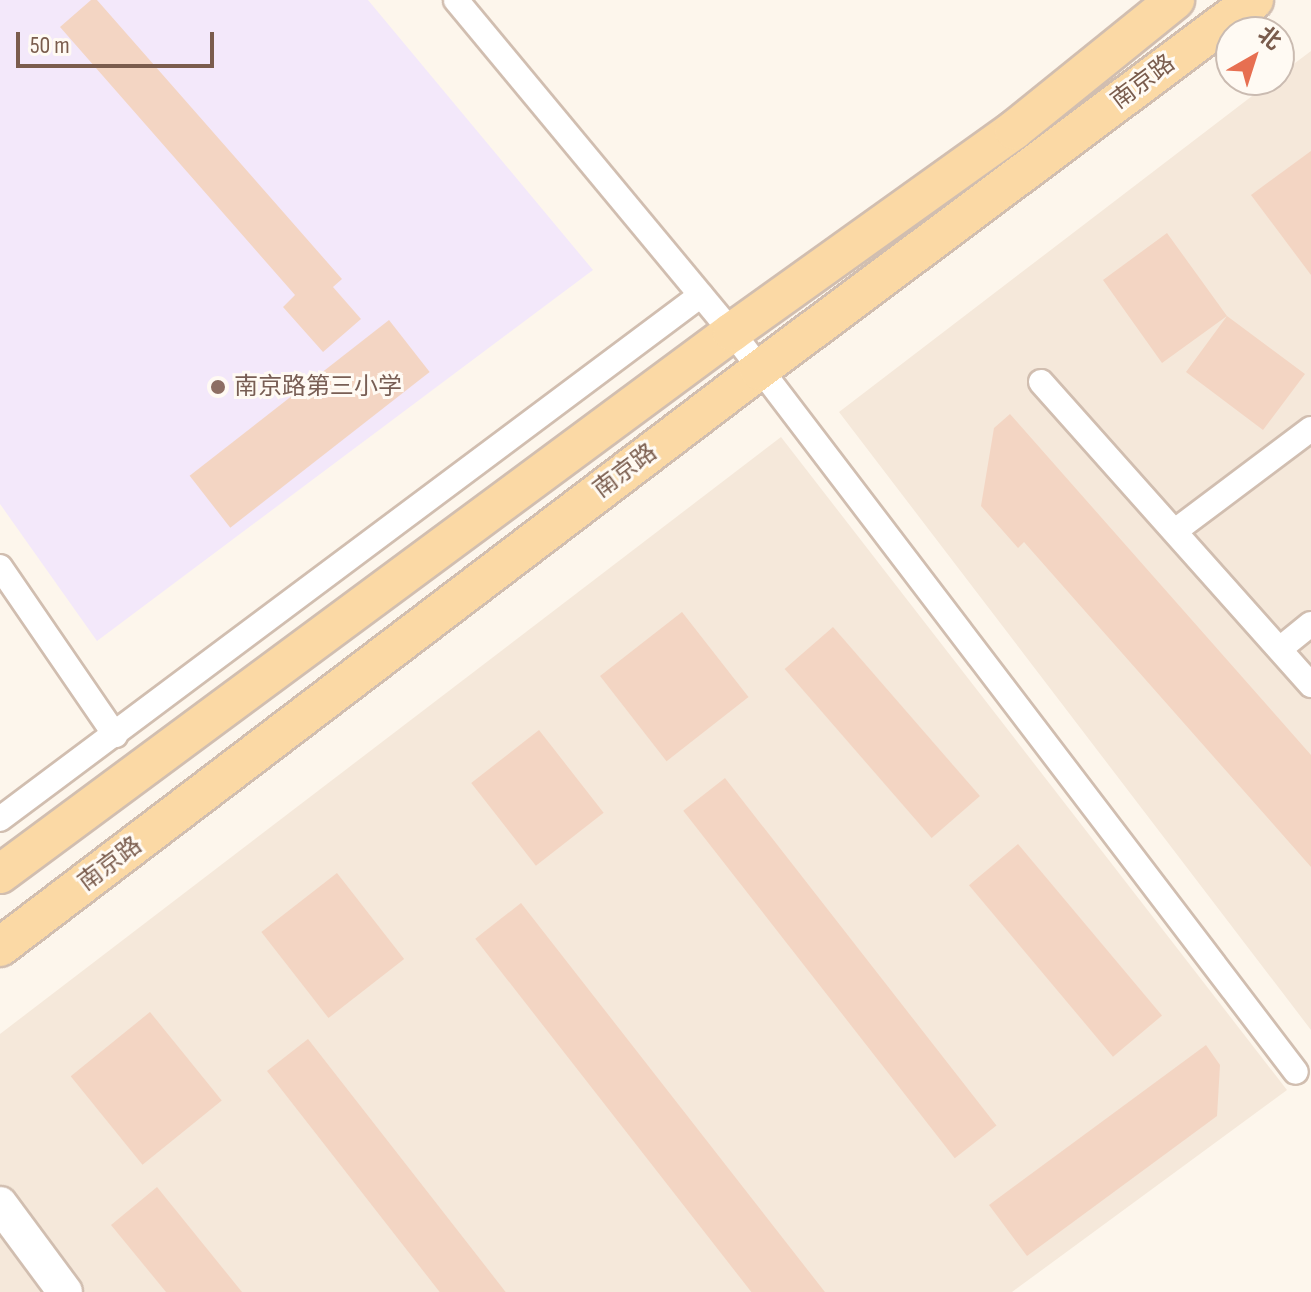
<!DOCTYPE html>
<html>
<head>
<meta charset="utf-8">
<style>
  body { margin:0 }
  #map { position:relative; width:1311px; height:1292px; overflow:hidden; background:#fdf6ec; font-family:"Sofia Sans Condensed","Noto Sans SC",sans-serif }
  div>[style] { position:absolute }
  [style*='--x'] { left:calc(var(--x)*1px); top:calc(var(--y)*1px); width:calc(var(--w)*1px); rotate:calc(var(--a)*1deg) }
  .residential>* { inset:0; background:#f5e8da }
  .education>* { inset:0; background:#f3e8fa }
  .building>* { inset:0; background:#f3d5c3; transform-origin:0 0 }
  .roads { filter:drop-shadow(2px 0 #d1beb0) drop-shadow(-2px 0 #d1beb0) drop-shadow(0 2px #d1beb0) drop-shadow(0 -2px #d1beb0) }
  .street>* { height:24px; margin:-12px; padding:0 12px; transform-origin:12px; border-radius:12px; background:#fff }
  .secondary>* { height:34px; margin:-17px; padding:0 17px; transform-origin:17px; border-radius:17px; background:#fff }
  .primary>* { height:38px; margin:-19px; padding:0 19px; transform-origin:19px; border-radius:19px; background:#fbd9a5 }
  .dots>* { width:22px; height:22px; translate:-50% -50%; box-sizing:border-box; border:4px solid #fffaf3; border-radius:50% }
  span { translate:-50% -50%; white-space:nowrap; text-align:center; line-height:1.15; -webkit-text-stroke:6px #fffaf3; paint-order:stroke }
  .street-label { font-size:24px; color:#7a5c4d }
  .education-label { font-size:24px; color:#785e54 }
  .left { translate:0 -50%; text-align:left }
  .north { position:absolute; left:1215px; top:16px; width:80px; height:80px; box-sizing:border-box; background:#fffaf3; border:2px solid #cabbb1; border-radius:50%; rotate:39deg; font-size:22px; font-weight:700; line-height:32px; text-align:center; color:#7a5c4d }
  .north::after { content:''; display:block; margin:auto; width:28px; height:36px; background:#e76f51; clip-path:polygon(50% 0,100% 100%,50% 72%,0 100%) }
  .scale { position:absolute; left:16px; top:32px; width:198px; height:36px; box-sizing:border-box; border:4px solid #7a5c4d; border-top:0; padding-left:10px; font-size:24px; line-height:28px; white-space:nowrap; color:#7a5c4d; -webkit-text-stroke:6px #fffaf3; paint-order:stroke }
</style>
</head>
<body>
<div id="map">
  <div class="residential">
    <div style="clip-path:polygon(1311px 51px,1311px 1030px,839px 412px,1273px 80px,1279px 80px,1279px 75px)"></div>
    <div style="clip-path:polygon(781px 437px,1287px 1090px,1012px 1292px,0 1292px,0 1034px)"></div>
  </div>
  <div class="education">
    <div style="clip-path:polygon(0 0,368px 0,593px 270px,97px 641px,0 504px)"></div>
  </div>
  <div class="building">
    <div style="clip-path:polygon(91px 0,97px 0,342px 279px,333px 287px,361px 319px,323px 352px,283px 307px,295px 295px,60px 27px)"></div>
    <div style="clip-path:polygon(1311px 151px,1311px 275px,1251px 195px)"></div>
    <div style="clip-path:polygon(1167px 233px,1227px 316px,1305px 374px,1263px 430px,1186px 372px,1227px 316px,1162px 363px,1103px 280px)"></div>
    <div style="left:389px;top:320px;width:66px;height:253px;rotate:52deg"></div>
    <div style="clip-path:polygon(1010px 414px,1311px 755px,1311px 867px,1024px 542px,1018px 548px,981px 506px,994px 428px)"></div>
    <div style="left:682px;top:612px;width:108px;height:104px;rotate:52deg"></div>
    <div style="left:833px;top:627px;width:224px;height:64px;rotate:49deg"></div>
    <div style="left:539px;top:730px;width:105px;height:86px;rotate:52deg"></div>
    <div style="left:725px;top:778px;width:441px;height:53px;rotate:52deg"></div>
    <div style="left:1018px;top:844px;width:224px;height:64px;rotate:50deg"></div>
    <div style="left:337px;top:873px;width:109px;height:96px;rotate:52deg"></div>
    <div style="left:521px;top:903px;width:494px;height:58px;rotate:52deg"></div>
    <div style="left:150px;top:1012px;width:114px;height:102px;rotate:51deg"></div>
    <div style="left:308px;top:1039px;width:321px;height:52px;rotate:52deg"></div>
    <div style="clip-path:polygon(1206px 1045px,1220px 1065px,1217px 1116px,1027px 1256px,989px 1205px)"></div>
    <div style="clip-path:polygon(157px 1187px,242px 1292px,166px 1292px,111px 1225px)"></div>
  </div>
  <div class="roads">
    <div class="street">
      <div style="--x:456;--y:0;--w:432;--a:50.3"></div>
      <div style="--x:732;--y:332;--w:930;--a:52.69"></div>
      <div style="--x:1041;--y:382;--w:406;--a:48.3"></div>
      <div style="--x:1175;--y:531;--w:170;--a:-36.9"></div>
      <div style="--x:0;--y:567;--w:204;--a:55.6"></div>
      <div style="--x:1281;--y:648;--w:38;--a:-39"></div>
      <div style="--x:0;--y:819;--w:875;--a:-36.78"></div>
    </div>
    <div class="secondary">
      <div style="--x:0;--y:1204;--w:109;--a:53.5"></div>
    </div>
    <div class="primary">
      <div style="--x:0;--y:874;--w:911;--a:-36.52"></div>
      <div style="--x:732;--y:332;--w:347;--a:-35.6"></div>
      <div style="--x:1014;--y:130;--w:207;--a:-38.9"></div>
      <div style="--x:0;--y:947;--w:953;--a:-37.24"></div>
      <div style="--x:759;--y:370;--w:618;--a:-36.78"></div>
    </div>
  </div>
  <div class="dots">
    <div style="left:218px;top:387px;background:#8d6e63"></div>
  </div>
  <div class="street-label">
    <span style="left:1143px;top:82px;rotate:-37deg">南京路</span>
    <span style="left:625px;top:471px;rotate:-37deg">南京路</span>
    <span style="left:110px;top:864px;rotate:-37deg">南京路</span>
  </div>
  <div class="education-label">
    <span class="left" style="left:234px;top:387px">南京路第三小学</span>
  </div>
  <div class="north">北</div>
  <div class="scale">50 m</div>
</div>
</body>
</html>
